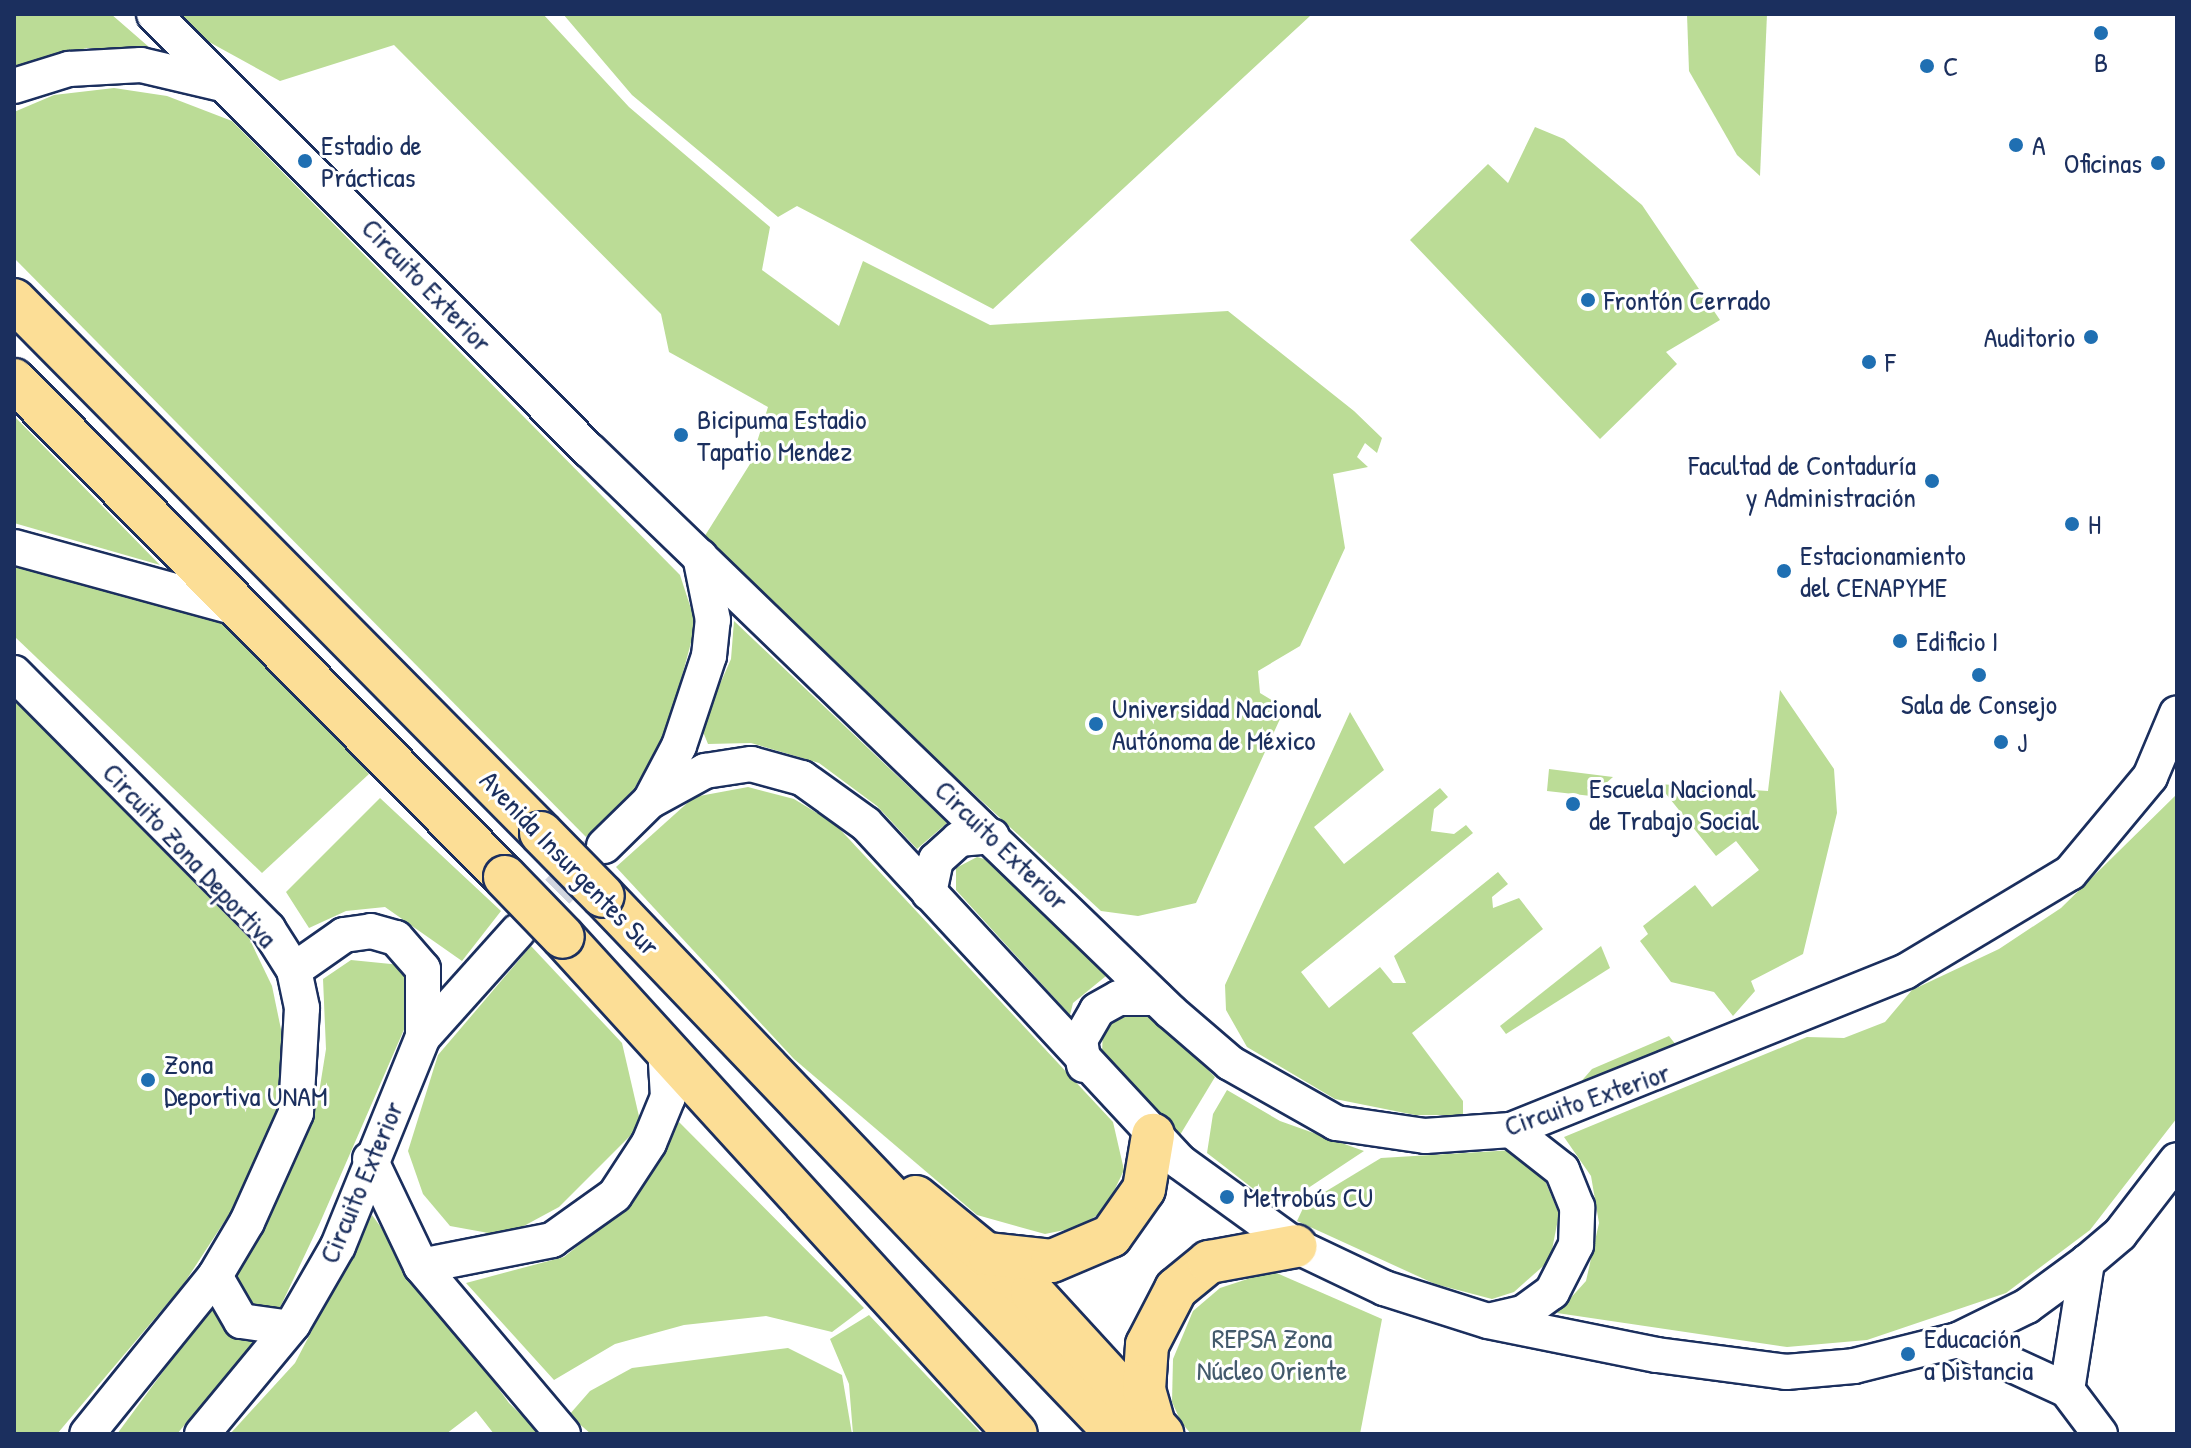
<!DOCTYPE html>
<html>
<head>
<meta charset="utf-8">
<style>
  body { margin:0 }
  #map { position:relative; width:2191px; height:1448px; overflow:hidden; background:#fff; font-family:"Patrick Hand",sans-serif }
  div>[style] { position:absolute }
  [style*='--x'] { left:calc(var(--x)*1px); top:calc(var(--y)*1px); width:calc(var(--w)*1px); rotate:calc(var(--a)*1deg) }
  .green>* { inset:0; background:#bbdc96 }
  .minor-tunnel>* { height:34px; margin-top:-17px; transform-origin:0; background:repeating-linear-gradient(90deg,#d1d5df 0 34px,transparent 0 51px) }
  .roads { filter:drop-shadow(2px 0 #1b2f5e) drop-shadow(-2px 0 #1b2f5e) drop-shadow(0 2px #1b2f5e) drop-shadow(0 -2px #1b2f5e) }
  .minor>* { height:34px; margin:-17px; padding:0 17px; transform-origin:17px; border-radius:17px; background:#fff }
  .major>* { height:42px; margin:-21px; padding:0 21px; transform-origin:21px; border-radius:21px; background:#fcde96 }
  .bridges { filter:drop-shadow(2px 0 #1b2f5e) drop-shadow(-2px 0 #1b2f5e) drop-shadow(0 2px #1b2f5e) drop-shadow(0 -2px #1b2f5e) }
  .major-bridge>* { height:42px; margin:-21px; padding:0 21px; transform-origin:21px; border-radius:21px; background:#fcde96 }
  .dots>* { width:22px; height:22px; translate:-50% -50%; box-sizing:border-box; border:4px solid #fff; border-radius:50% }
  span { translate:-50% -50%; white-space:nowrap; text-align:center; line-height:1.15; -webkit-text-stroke:6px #fff; paint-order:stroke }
  .poi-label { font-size:28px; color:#1b2f5e }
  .left { translate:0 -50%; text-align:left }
  .right { translate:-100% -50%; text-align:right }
  .street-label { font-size:28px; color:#1b2f5e }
  .park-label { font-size:28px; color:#435a6c }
  .frame { position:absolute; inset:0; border:16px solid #1b2f5e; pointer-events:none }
</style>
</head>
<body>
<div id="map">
  <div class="green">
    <div style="clip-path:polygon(14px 14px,111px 14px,157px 54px,87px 48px,14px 67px)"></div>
    <div style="clip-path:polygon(175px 14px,543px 14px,629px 107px,770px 227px,762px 270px,839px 326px,863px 261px,990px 325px,1228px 311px,1354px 411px,1382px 438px,1377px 453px,1365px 443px,1357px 457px,1368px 467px,1333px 474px,1345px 548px,1300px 646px,1258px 671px,1260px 693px,1285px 708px,1196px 903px,1138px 916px,1101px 911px,701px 542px,750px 464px,768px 407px,669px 352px,661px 314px,394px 45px,280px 81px,200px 37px)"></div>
    <div style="clip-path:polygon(563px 14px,1308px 14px,1310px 16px,993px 309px,797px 206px,778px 217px,632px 95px)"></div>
    <div style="clip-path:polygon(1687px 14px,1767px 14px,1760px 176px,1737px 155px,1689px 71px)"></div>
    <div style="clip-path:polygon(114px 88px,167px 96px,232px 121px,680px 575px,696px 624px,667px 732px,634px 789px,586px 837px,14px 258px,14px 112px,54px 95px)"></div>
    <div style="clip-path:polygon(1535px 127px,1564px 139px,1642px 205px,1720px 320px,1666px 352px,1677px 364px,1600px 439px,1410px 240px,1488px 164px,1508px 183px)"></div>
    <div style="clip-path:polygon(14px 416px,160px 565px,14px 523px)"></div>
    <div style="clip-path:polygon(14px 563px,237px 626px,369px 774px,262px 873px,14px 636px)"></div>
    <div style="clip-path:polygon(734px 621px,947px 823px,917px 849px,877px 806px,819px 763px,751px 743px,708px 744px,701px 727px,731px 659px)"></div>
    <div style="clip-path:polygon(1780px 690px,1834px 769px,1837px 813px,1803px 954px,1751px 981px,1755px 991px,1733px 1016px,1714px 992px,1671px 982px,1640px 941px,1648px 934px,1643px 926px,1695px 885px,1712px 907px,1759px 870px,1736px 841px,1716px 856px,1658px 784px,1768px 791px)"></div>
    <div style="clip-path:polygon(14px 700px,249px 938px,272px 986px,283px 1039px,275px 1121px,241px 1196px,183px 1285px,57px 1434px,14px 1434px)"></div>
    <div style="clip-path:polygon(1350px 712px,1384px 770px,1314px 827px,1344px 864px,1440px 788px,1448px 797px,1434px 809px,1431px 831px,1454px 834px,1466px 825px,1473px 833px,1301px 972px,1329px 1008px,1380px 967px,1393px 983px,1406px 983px,1394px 956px,1498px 872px,1508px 884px,1492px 897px,1493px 908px,1519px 898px,1543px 929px,1412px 1033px,1463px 1101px,1463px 1115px,1415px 1115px,1335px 1099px,1247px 1047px,1226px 1010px,1225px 985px)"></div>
    <div style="clip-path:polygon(1549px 769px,1613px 777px,1591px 796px,1547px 791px)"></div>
    <div style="clip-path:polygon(748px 787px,794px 799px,835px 824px,1113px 1122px,1124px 1170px,1105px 1210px,1079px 1227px,1045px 1234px,977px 1215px,794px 1059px,616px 867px,694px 797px)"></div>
    <div style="clip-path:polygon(2177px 794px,2177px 1118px,2090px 1230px,2006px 1293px,1867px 1340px,1787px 1347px,1557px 1313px,1586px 1281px,1599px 1223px,1591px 1176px,1564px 1137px,1807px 1037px,1844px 1038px,1885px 1022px,1912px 990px,1999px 949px,2061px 908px)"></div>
    <div style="clip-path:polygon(380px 798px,501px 911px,462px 961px,385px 907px,346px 911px,309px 928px,286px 892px)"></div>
    <div style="clip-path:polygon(977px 857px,988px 860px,1106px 976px,1073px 1003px,1070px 1015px,956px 890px,956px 868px)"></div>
    <div style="clip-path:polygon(531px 946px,622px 1043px,641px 1125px,559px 1207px,505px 1236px,450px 1226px,423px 1194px,408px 1151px,438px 1055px)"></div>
    <div style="clip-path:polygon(1601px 946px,1610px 968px,1506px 1034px,1500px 1026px)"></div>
    <div style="clip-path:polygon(351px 960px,401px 965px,409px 974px,409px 1018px,319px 1225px,276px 1316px,268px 1318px,229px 1290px,318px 1099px,326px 1049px,323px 979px)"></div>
    <div style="clip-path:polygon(1132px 1008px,1156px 1017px,1215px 1077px,1180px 1135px,1102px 1054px,1103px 1027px)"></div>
    <div style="clip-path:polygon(1669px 1036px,1676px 1045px,1578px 1085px,1592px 1069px)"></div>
    <div style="clip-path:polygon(1227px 1090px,1280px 1121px,1364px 1151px,1278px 1208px,1207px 1153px,1213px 1114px)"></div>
    <div style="clip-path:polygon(679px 1122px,864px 1308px,832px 1332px,766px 1316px,684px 1325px,615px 1344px,554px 1380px,466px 1283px,564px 1257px,620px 1212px)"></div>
    <div style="clip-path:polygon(1514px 1150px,1541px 1171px,1559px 1214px,1550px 1260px,1514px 1292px,1492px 1299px,1435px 1284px,1297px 1221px,1305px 1204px,1381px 1158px)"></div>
    <div style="clip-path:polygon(372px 1215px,509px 1403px,541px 1434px,494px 1434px,476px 1411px,446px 1434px,230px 1434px,295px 1363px)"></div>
    <div style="clip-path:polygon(1272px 1271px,1382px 1319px,1360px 1434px,1191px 1434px,1181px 1422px,1172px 1402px,1173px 1359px,1193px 1311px,1220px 1288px)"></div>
    <div style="clip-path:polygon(213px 1304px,258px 1337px,177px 1434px,117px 1434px)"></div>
    <div style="clip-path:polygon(869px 1315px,982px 1434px,853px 1434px,849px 1384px,830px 1339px)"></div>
    <div style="clip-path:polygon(788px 1348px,842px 1375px,852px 1434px,591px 1434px,569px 1415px,590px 1391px,632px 1368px)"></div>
  </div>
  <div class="minor-tunnel">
    <div style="--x:521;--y:928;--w:107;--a:-45"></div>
  </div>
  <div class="roads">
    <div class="minor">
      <div style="--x:154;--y:14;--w:616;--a:45.07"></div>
      <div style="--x:589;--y:450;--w:809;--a:44"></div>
      <div style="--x:1171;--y:1012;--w:78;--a:40.8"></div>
      <div style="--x:1230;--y:1063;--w:122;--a:29.5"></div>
      <div style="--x:1336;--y:1123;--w:90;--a:8.3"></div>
      <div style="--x:1425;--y:1136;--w:86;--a:-4"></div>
      <div style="--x:1511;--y:1130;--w:426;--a:-21.9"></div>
      <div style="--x:1906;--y:971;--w:191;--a:-30.9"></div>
      <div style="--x:2070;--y:873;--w:125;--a:-50.2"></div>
      <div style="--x:2150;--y:777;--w:69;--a:-67.1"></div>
      <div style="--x:14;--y:86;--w:58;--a:-17.2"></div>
      <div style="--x:69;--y:69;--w:72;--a:-3.2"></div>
      <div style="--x:141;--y:65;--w:83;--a:13.2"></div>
      <div style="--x:14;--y:547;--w:235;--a:15.3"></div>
      <div style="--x:14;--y:673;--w:361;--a:45.2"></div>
      <div style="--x:268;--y:929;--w:49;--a:57.6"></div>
      <div style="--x:294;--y:970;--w:39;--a:78"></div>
      <div style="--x:302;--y:1008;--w:105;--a:93.3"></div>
      <div style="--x:296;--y:1113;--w:120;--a:114.2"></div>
      <div style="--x:247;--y:1222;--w:63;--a:120.7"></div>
      <div style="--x:215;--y:1276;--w:203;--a:129"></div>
      <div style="--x:650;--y:801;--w:62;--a:-62.2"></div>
      <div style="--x:679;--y:746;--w:95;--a:-71.6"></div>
      <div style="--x:709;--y:656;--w:36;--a:-84"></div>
      <div style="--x:713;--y:620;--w:65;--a:-101.5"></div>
      <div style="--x:604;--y:846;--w:64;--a:-44.4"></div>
      <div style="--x:650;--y:801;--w:63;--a:-28.6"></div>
      <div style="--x:705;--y:771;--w:47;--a:-8.7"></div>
      <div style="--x:751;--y:764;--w:53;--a:15.4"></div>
      <div style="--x:802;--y:778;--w:79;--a:35.7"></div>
      <div style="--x:866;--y:824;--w:461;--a:47.1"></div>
      <div style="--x:1180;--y:1162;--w:143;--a:35.9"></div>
      <div style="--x:1296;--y:1246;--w:98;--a:25.5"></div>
      <div style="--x:1384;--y:1288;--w:109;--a:17.6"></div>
      <div style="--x:1488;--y:1321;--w:172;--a:11.4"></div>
      <div style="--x:1657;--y:1355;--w:130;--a:7.5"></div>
      <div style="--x:1786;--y:1372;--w:68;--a:-5"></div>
      <div style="--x:1854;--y:1366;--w:107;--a:-14"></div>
      <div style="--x:1958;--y:1340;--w:77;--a:-26.2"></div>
      <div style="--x:2027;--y:1306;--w:74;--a:-36.3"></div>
      <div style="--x:2087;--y:1262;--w:43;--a:-40.3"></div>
      <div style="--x:2120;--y:1234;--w:93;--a:-52.4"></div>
      <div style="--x:929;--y:893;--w:34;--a:-78"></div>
      <div style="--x:936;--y:860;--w:31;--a:-42"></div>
      <div style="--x:959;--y:839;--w:33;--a:-5"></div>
      <div style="--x:294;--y:970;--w:61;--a:-35"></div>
      <div style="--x:344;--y:935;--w:27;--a:-8"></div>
      <div style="--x:371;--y:931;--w:26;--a:16"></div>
      <div style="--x:396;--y:938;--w:41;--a:48.9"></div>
      <div style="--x:423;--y:969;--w:68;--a:90"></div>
      <div style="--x:1084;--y:1065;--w:25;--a:-99"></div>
      <div style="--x:1080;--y:1040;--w:34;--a:-60"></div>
      <div style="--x:1097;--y:1010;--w:25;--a:-29"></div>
      <div style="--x:1119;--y:998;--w:37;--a:0"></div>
      <div style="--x:370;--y:1159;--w:119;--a:64.5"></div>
      <div style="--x:421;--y:1266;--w:220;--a:49.8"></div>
      <div style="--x:421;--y:1266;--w:134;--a:-11.2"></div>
      <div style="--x:552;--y:1240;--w:77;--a:-35.5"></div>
      <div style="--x:615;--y:1195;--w:62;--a:-56.8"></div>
      <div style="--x:649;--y:1143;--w:50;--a:-67.6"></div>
      <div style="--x:668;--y:1097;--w:50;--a:-93.4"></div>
      <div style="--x:215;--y:1276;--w:52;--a:60"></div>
      <div style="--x:241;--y:1321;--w:49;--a:8.1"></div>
      <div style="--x:1492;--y:1320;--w:32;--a:-13"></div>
      <div style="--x:1523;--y:1313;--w:36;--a:-36"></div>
      <div style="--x:1552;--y:1292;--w:53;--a:-62.9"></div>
      <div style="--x:1576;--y:1245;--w:38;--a:-88"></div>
      <div style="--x:1577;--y:1207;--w:40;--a:-112"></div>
      <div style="--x:1562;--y:1170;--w:65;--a:-141.9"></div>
      <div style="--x:1958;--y:1340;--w:120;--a:24.6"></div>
      <div style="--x:2067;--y:1390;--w:55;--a:53.1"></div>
      <div style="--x:2067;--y:1390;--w:130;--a:-81.1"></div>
      <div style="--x:202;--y:1434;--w:143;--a:-50.4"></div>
      <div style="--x:293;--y:1324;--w:90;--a:-60"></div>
      <div style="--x:338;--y:1246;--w:226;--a:-67.9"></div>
      <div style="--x:423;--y:1037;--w:142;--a:-48.1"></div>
    </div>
    <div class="major">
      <div style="--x:14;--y:300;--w:750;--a:45.32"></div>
      <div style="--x:14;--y:380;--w:699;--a:45.35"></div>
      <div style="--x:603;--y:896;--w:744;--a:46.31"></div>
      <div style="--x:563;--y:937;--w:672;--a:47.65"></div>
      <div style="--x:916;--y:1197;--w:150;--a:39.3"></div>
      <div style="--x:1032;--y:1292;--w:193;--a:47.5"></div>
      <div style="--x:989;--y:1254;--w:63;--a:6.3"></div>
      <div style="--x:1052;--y:1261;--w:64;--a:-23"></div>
      <div style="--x:1111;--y:1236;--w:57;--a:-54.9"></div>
      <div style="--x:1144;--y:1189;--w:55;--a:-80.5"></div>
      <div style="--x:1153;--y:1421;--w:32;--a:-106"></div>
      <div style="--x:1144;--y:1390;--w:45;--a:-86.2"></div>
      <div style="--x:1147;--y:1345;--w:63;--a:-62.6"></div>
      <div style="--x:1176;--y:1289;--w:43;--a:-39.3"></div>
      <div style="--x:1209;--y:1262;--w:88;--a:-10.4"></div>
    </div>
  </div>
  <div class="bridges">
    <div class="major-bridge">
      <div style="--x:541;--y:833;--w:88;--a:45.5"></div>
      <div style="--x:505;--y:877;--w:83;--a:46"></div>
    </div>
  </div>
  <div class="dots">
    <div style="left:2101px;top:33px;background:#1f6fb2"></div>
    <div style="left:1927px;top:66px;background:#1f6fb2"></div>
    <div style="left:2016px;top:145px;background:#1f6fb2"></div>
    <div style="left:305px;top:161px;background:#1f6fb2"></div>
    <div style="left:2158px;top:163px;background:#1f6fb2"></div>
    <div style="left:1588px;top:300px;background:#1f6fb2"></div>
    <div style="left:2091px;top:337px;background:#1f6fb2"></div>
    <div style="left:1869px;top:362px;background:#1f6fb2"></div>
    <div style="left:681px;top:435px;background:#1f6fb2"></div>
    <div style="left:1932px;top:481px;background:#1f6fb2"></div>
    <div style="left:2072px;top:524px;background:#1f6fb2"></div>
    <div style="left:1784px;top:571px;background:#1f6fb2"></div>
    <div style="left:1900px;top:641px;background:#1f6fb2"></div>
    <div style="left:1979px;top:675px;background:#1f6fb2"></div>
    <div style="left:1096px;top:724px;background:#1f6fb2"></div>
    <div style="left:2001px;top:742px;background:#1f6fb2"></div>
    <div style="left:1573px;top:804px;background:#1f6fb2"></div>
    <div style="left:148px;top:1080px;background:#1f6fb2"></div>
    <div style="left:1227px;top:1197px;background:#1f6fb2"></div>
    <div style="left:1908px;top:1354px;background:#1f6fb2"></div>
  </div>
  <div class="poi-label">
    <span style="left:2101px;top:62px">B</span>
    <span class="left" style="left:1943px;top:66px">C</span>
    <span class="left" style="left:321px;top:161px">Estadio de<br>Prácticas</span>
    <span class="left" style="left:2032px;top:145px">A</span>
    <span class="right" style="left:2142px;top:163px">Oficinas</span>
    <span class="left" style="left:1604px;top:300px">Frontón Cerrado</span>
    <span class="right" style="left:2075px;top:337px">Auditorio</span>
    <span class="left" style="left:1885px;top:362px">F</span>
    <span class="left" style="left:697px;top:435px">Bicipuma Estadio<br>Tapatio Mendez</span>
    <span class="right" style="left:1916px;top:481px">Facultad de Contaduría<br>y Administración</span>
    <span class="left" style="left:2088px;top:524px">H</span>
    <span class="left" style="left:1800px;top:571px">Estacionamiento<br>del CENAPYME</span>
    <span class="left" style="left:1916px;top:641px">Edificio I</span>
    <span style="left:1979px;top:704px">Sala de Consejo</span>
    <span class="left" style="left:1112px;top:724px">Universidad Nacional<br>Autónoma de México</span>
    <span class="left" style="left:2017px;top:742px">J</span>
    <span class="left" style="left:1589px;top:804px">Escuela Nacional<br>de Trabajo Social</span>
    <span class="left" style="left:164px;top:1080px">Zona<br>Deportiva UNAM</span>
    <span class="left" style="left:1243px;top:1197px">Metrobús CU</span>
    <span class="left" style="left:1924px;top:1354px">Educación<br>a Distancia</span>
  </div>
  <div class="street-label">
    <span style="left:427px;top:285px;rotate:46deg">Circuito Exterior</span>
    <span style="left:1002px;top:845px;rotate:44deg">Circuito Exterior</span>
    <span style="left:190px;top:855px;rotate:47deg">Circuito Zona Deportiva</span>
    <span style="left:570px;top:863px;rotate:46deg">Avenida Insurgentes Sur</span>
    <span style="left:1587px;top:1099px;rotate:-19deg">Circuito Exterior</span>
    <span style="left:361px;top:1182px;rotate:-67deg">Circuito Exterior</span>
  </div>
  <div class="park-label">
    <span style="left:1272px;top:1354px">REPSA Zona<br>Núcleo Oriente</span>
  </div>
  <div class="frame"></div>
</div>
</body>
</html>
